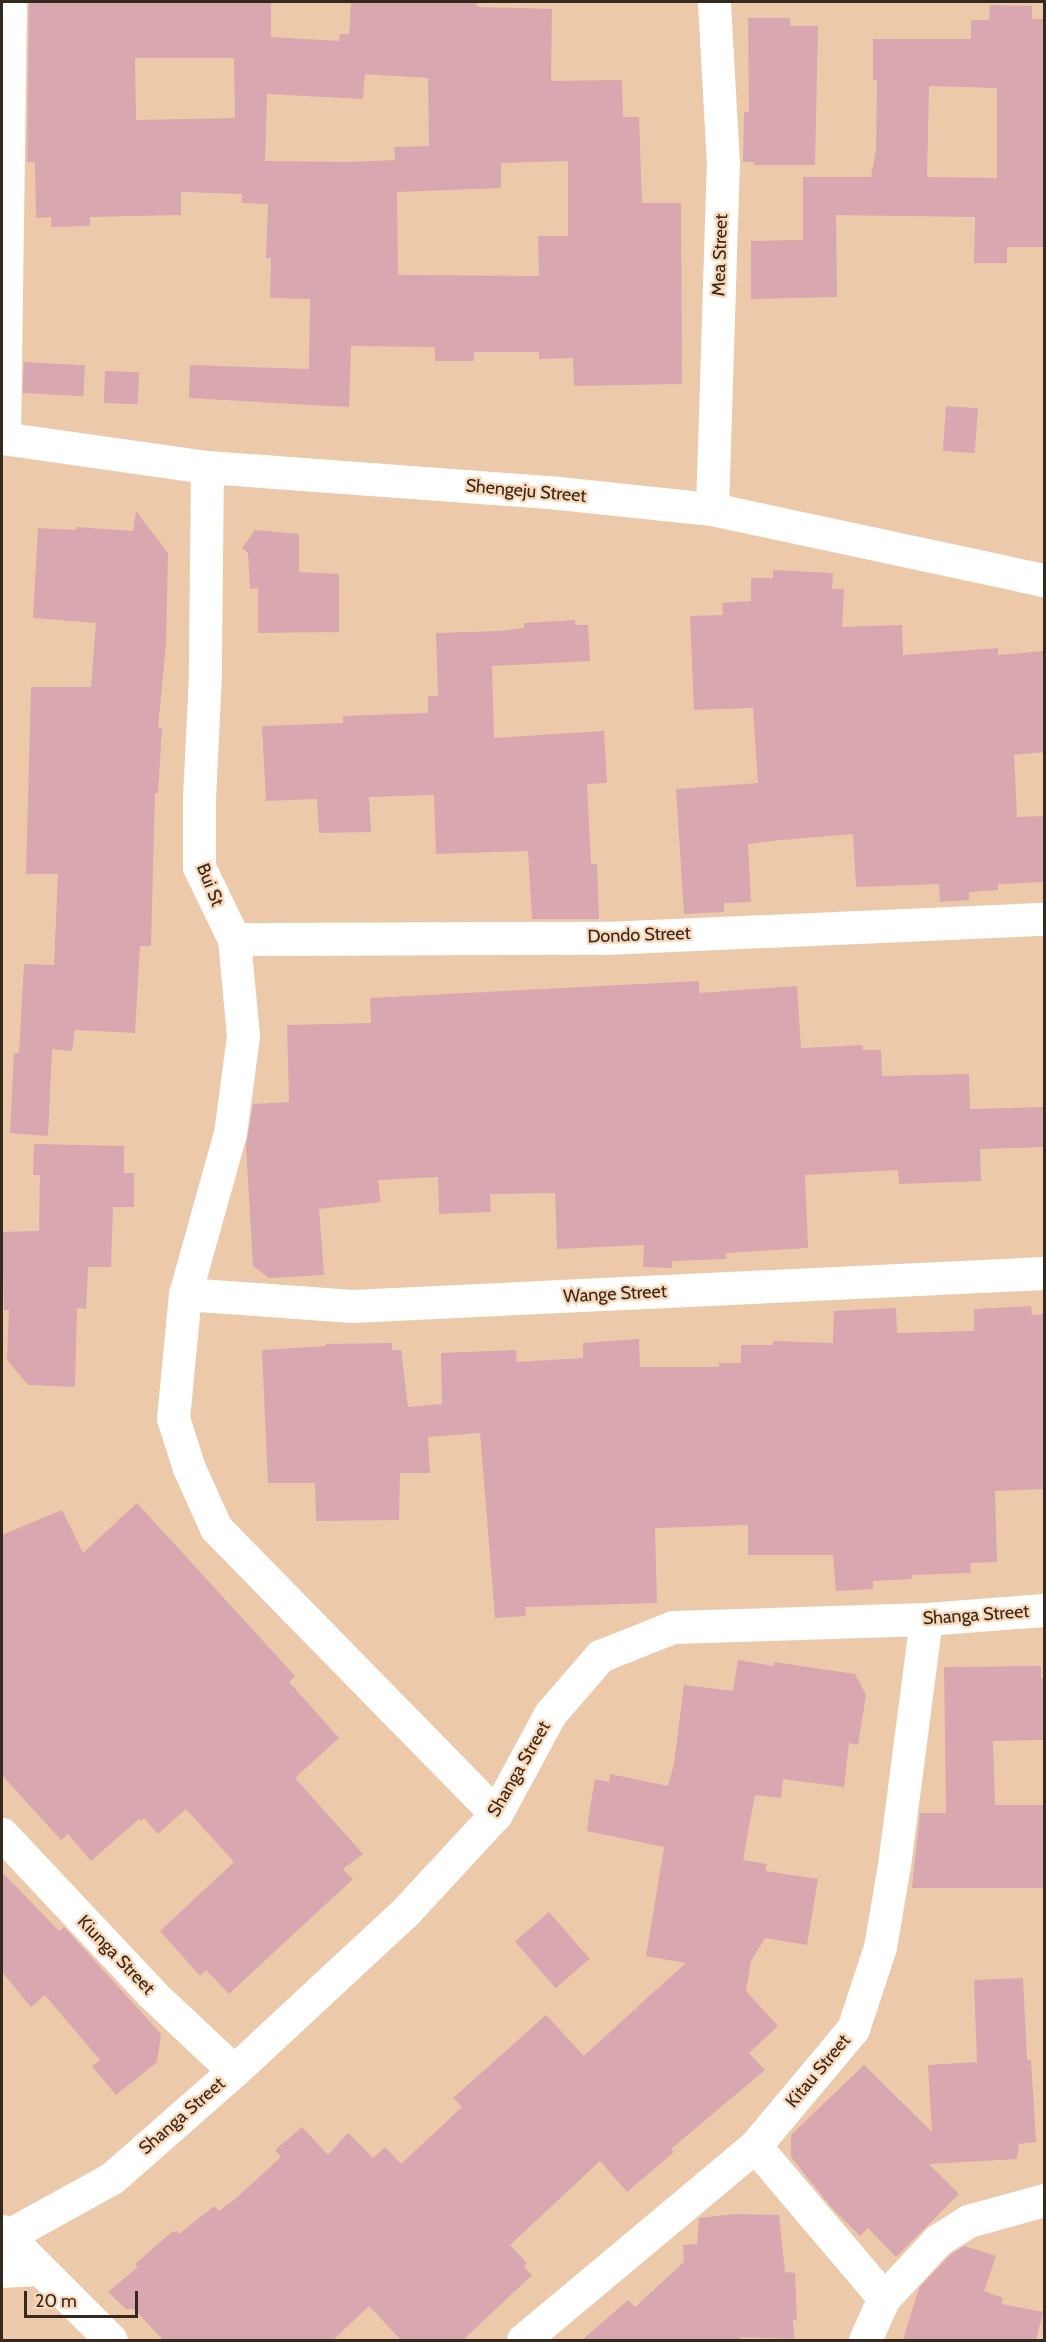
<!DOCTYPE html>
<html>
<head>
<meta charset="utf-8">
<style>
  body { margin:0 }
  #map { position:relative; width:1046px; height:2342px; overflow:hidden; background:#eccaa9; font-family:Cabin,sans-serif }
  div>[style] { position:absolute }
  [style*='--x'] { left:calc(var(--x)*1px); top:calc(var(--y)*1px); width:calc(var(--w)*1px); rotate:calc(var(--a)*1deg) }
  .building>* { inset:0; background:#d8a7b0; transform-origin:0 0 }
  .street>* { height:33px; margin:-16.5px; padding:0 16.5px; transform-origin:16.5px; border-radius:16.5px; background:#fff }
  span { translate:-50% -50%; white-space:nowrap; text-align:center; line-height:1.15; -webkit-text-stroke:4.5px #fad7b6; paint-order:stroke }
  .street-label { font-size:18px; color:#35281c }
  .frame { position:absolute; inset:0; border:3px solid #35281c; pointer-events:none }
  .scale { position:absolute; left:24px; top:2291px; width:114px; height:27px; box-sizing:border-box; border:3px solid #35281c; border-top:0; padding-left:8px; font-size:18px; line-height:21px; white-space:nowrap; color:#35281c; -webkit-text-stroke:4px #fad7b6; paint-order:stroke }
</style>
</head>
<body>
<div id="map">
  <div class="building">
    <div style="clip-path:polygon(evenodd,29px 2px,271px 2px,271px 37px,339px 41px,340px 34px,349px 34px,351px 2px,477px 2px,477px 7px,552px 9px,551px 81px,622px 80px,623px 117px,639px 117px,642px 203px,681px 203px,682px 384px,574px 386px,573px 358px,539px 359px,539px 352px,474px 352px,474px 361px,435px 361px,435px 347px,351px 346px,349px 407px,189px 398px,190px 365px,309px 369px,310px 299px,270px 298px,271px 258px,266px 258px,268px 204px,242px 203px,242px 194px,181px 192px,181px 215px,90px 217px,90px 226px,51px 227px,51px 217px,36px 218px,35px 162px,27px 162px,29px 2px,135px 58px,234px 58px,235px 118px,136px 120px,135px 58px,29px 2px,365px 74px,428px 78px,429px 146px,394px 147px,395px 160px,350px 162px,265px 161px,267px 94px,363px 99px,365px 74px,29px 2px,568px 161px,568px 236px,538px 236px,539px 276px,398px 275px,397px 192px,501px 188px,501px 163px,568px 161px)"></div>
    <div style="clip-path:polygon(evenodd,990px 5px,1032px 6px,1032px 19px,1044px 19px,1044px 247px,1007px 247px,1007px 263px,974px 263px,975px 217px,836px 215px,837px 297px,751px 299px,751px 241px,803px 240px,803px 177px,871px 177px,876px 150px,877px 80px,873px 80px,873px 39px,971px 39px,971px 20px,989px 20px,990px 5px,929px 86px,997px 88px,997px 178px,927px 177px,929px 86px)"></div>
    <div style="clip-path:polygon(748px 18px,790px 18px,790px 26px,818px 26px,815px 165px,754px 165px,754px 162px,743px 162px,744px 112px,749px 112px)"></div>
    <div style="left:24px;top:362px;width:61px;height:31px;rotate:3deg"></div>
    <div style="left:105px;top:371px;width:34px;height:32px;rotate:2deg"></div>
    <div style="left:946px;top:406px;width:32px;height:45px;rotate:4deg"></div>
    <div style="clip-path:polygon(136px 511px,168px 553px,166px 644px,158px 728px,162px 728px,158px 793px,155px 793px,151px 946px,140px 946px,135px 1033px,75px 1030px,72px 1051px,52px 1049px,48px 1136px,10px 1133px,14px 1053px,19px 1053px,24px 964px,54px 965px,58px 874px,26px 874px,31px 687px,91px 687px,96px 623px,33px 618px,38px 528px,76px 530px,76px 527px,133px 531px)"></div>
    <div style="clip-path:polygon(255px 530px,299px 534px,299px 572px,339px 574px,339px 632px,258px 633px,258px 588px,250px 589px,248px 553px,242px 548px)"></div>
    <div style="clip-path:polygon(773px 570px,833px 573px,832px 589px,844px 589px,842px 627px,902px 625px,903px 655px,998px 648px,998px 655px,1044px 651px,1044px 752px,1014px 755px,1017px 817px,1044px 816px,1044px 882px,998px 884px,998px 890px,969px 892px,969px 900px,940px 902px,939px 884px,856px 887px,853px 834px,782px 840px,748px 844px,751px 902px,724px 903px,724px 912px,684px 914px,676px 789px,758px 783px,753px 708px,694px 710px,690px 616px,723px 615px,722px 603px,751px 601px,751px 578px,773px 578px)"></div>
    <div style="clip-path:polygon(575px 620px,575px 625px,588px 625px,590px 661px,492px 666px,494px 738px,604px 731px,607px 783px,587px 784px,591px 864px,597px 864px,599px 919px,532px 919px,528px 851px,436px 854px,434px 795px,369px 797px,371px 832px,319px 833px,317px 799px,266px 801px,262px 726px,343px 723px,343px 716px,428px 713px,428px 696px,438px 696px,436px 633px,501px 631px,524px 628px,524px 623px)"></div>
    <div style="clip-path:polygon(699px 981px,699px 993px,797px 986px,801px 1048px,862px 1045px,863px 1050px,881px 1050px,882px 1076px,969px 1074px,970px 1109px,1044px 1107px,1044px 1147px,980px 1149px,981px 1181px,899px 1184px,898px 1170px,805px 1175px,808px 1248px,726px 1253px,726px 1259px,672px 1261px,672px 1268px,643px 1267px,644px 1245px,557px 1249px,555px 1193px,490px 1194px,491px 1212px,439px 1214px,438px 1177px,378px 1180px,381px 1202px,319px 1209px,324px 1275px,269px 1278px,253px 1266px,246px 1146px,253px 1104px,289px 1102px,287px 1025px,371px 1023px,370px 998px)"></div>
    <div style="clip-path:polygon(34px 1144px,124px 1146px,124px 1173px,134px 1173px,134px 1207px,113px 1207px,111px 1267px,88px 1267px,86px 1309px,77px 1308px,75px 1387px,28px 1385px,7px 1360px,9px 1310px,4px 1310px,2px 1232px,39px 1231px,40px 1175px,33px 1175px)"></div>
    <div style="clip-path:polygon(1031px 1306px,1032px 1315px,1044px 1314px,1044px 1489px,995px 1491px,997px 1562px,970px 1563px,971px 1573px,911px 1575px,912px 1579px,873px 1581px,873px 1589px,836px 1591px,833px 1555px,748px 1555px,748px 1525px,655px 1528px,657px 1603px,525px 1607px,526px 1616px,495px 1618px,480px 1433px,428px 1437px,430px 1473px,400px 1473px,399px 1520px,316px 1521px,315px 1483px,268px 1483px,262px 1350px,326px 1346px,326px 1344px,392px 1343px,392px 1350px,401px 1350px,408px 1407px,442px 1404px,441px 1353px,516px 1350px,517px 1362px,583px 1358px,583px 1343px,639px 1339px,640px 1367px,719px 1367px,719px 1363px,741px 1363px,741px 1345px,773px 1345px,773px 1341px,833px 1343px,834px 1311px,896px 1308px,897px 1333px,974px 1331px,974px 1309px)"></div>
    <div style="clip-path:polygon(137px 1503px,295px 1676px,289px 1682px,339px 1738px,295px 1778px,363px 1854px,343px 1869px,353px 1879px,229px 1994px,206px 1970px,200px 1976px,160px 1931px,234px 1862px,186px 1809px,158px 1834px,144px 1818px,141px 1821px,139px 1819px,91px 1861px,68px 1834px,61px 1840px,2px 1775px,2px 1535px,62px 1510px,83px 1553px)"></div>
    <div style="clip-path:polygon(738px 1660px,773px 1666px,774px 1662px,855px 1674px,866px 1695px,858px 1745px,849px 1743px,844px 1787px,783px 1779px,781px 1798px,755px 1795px,743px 1860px,767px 1864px,765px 1871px,818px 1879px,807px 1945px,765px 1938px,751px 1961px,746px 1991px,778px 2026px,749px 2053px,765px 2070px,671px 2149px,674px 2152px,627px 2192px,600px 2161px,510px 2245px,527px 2263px,524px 2267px,532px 2275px,463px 2340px,401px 2340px,369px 2306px,333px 2340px,163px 2340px,134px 2309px,126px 2309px,108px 2292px,138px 2267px,135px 2264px,172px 2232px,177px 2231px,179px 2234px,214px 2206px,219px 2211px,234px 2200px,281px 2157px,275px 2150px,302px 2127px,328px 2155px,348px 2133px,373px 2158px,385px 2147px,401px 2164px,462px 2107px,453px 2098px,546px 2015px,584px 2056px,635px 2009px,636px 2011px,637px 2007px,686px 1963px,646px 1956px,664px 1847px,587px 1831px,589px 1814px,595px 1779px,609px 1782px,610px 1774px,668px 1786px,674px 1764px,684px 1685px,733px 1691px)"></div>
    <div style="clip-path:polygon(1041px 1666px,1041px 1678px,1044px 1678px,1044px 1740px,993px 1741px,995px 1805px,1044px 1805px,1044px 1888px,912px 1888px,920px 1813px,946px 1813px,944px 1667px)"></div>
    <div style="clip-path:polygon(2px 1872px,59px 1931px,64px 1927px,161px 2034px,157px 2062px,116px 2095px,92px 2066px,100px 2060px,45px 1995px,31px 2007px,2px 1972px)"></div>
    <div style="left:549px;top:1912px;width:62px;height:45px;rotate:49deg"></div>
    <div style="clip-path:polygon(1023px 1978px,1027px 2060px,1031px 2060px,1036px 2142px,1019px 2144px,1017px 2159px,929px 2164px,959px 2194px,896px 2257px,868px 2228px,860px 2236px,832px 2208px,791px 2157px,791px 2135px,864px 2065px,932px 2132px,928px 2065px,977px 2062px,974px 1980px)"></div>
    <div style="clip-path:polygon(735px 2214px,779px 2215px,785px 2272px,795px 2273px,797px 2320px,793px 2319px,794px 2339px,740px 2337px,743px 2340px,582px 2340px,628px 2300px,635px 2307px,684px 2262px,683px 2245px,697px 2244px,699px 2218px)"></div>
    <div style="clip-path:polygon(964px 2246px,996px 2256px,984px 2291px,1003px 2298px,1001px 2304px,1043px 2312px,1036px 2340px,903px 2340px,919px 2288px,950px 2255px)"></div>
  </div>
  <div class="street">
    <div style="--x:2;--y:438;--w:207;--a:8.1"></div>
    <div style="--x:207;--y:467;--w:343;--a:4.2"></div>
    <div style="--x:549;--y:492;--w:164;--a:6"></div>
    <div style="--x:712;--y:509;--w:340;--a:12.1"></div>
    <div style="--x:4;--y:438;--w:436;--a:-89.2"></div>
    <div style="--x:207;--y:467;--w:208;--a:90.6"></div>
    <div style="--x:205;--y:675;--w:121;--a:92.8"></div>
    <div style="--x:199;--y:796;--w:71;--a:90"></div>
    <div style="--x:199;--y:867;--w:80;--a:64.1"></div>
    <div style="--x:234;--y:939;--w:97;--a:84.7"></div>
    <div style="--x:243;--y:1036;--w:98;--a:97.6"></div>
    <div style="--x:230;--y:1133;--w:167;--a:105.6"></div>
    <div style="--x:185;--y:1294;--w:125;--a:95.5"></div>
    <div style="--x:173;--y:1418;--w:52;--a:72.3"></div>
    <div style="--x:189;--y:1468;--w:66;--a:65.8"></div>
    <div style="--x:216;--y:1528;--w:400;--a:45.6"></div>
    <div style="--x:712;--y:509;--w:345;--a:-88.2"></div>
    <div style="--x:723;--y:164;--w:162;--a:-93.2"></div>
    <div style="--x:234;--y:939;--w:371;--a:-0.2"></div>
    <div style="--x:605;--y:938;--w:439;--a:-2.5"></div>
    <div style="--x:185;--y:1294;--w:167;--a:4.1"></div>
    <div style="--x:352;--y:1306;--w:693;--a:-2.73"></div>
    <div style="--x:2;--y:1834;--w:219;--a:46.8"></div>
    <div style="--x:152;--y:1994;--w:112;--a:43.2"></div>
    <div style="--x:755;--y:2146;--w:199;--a:49.7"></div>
    <div style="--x:2;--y:2231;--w:154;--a:45"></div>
    <div style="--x:7;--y:2236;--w:120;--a:-28.9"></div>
    <div style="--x:112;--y:2178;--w:162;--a:-41.3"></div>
    <div style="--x:234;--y:2071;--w:236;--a:-42.9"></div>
    <div style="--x:407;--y:1910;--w:131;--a:-47.2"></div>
    <div style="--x:496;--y:1814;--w:114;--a:-61.6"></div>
    <div style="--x:550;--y:1714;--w:77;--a:-49.2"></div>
    <div style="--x:600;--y:1656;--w:79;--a:-21.7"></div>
    <div style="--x:673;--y:1627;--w:253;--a:-1.8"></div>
    <div style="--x:926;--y:1619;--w:118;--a:-4.4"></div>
    <div style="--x:2;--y:2271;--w:36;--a:-3"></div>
    <div style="--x:523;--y:2340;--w:302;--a:-39.9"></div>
    <div style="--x:755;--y:2146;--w:153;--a:-50.1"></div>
    <div style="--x:853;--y:2029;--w:86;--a:-71.8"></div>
    <div style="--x:880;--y:1947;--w:83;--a:-80.3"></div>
    <div style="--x:894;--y:1865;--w:248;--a:-82.6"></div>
    <div style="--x:865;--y:2340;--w:46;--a:-65.7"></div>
    <div style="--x:884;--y:2298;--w:79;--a:-47"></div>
    <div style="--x:938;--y:2240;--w:36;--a:-32"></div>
    <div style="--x:968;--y:2221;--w:79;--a:-15.4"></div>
  </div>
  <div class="street-label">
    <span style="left:720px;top:255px;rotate:-88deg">Mea Street</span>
    <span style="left:526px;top:491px;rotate:5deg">Shengeju Street</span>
    <span style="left:210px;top:885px;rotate:68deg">Bui St</span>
    <span style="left:639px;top:935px;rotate:-2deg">Dondo Street</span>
    <span style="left:615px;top:1294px;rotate:-3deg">Wange Street</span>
    <span style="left:976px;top:1615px;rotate:-4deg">Shanga Street</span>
    <span style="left:519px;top:1769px;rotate:-60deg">Shanga Street</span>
    <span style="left:116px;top:1955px;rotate:46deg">Kiunga Street</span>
    <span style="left:818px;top:2071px;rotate:-50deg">Kitau Street</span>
    <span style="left:182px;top:2116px;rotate:-41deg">Shanga Street</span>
  </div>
  <div class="frame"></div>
  <div class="scale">20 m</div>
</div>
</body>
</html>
